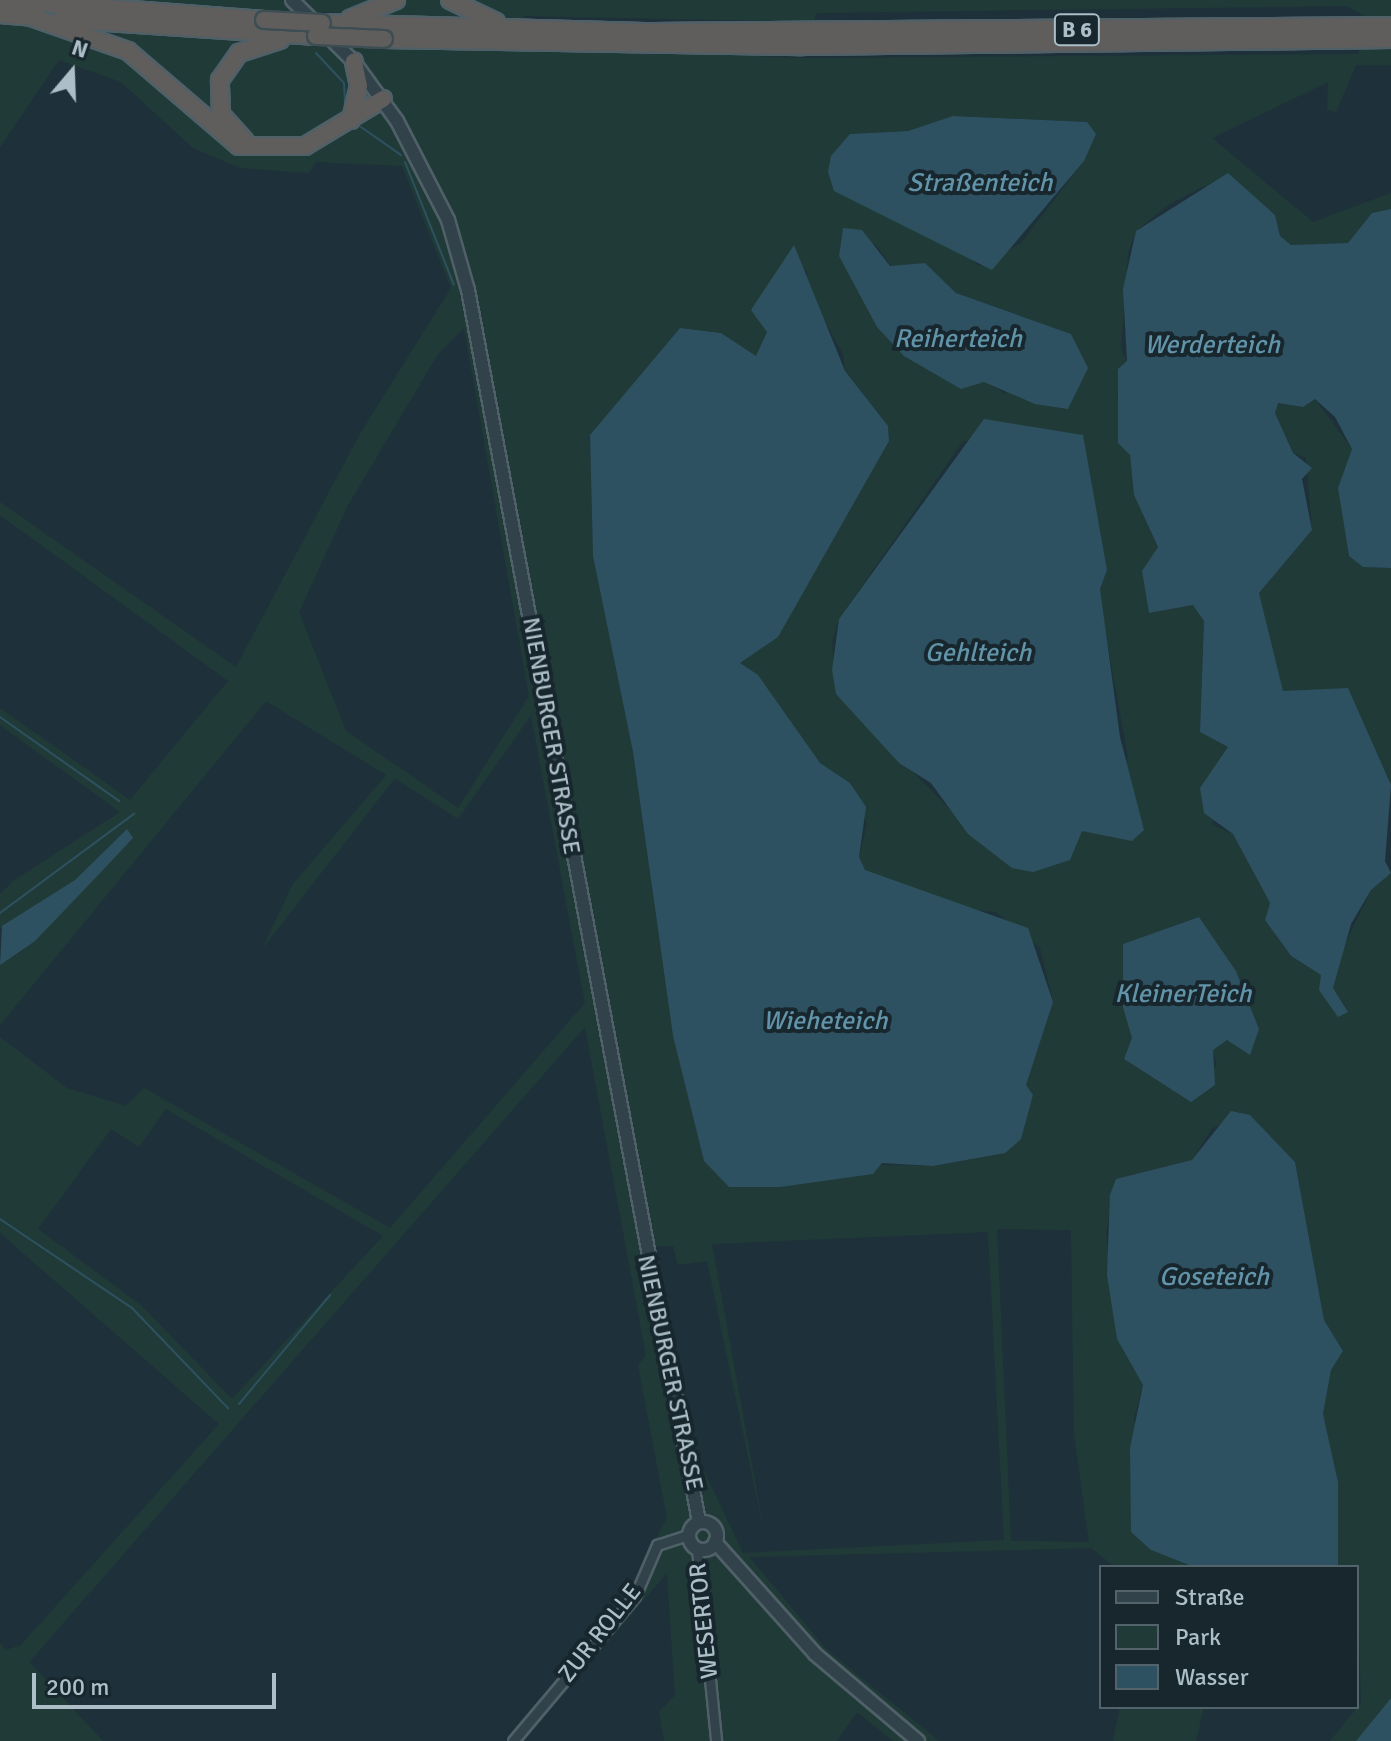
<!DOCTYPE html>
<html>
<head>
<meta charset="utf-8">
<style>
  body { margin:0 }
  #map { position:relative; width:1391px; height:1741px; overflow:hidden; background:#1e313a; font-family:Signika,sans-serif }
  div>[style] { position:absolute }
  [style*='--x'] { left:calc(var(--x)*1px); top:calc(var(--y)*1px); width:calc(var(--w)*1px); rotate:calc(var(--a)*1deg) }
  .green>* { inset:0; background:#203b37 }
  .water>* { inset:0; background:#2e5161 }
  .stream>* { height:2px; margin:-1px; padding:0 1px; transform-origin:1px; border-radius:1px; background:#2e5161 }
  .roads { filter:drop-shadow(2px 0 #506068) drop-shadow(-2px 0 #506068) drop-shadow(0 2px #506068) drop-shadow(0 -2px #506068) }
  .minor>* { height:9px; margin:-4.5px; padding:0 4.5px; transform-origin:4.5px; border-radius:4.5px; background:#32424a }
  .tertiary>* { height:12px; margin:-6px; padding:0 6px; transform-origin:6px; border-radius:6px; background:#32424a }
  .tertiary>.ring { margin:-6px; padding:0; box-sizing:content-box; background:none; border:12px solid #32424a; border-radius:50% }
  .trunk>* { height:16px; margin:-8px; padding:0 8px; transform-origin:8px; border-radius:8px; background:#605e5c }
  .bridges { filter:drop-shadow(2px 0 #3d4d54) drop-shadow(-2px 0 #3d4d54) drop-shadow(0 2px #3d4d54) drop-shadow(0 -2px #3d4d54) }
  .trunk-bridge>* { height:16px; margin:-8px; padding:0 8px; transform-origin:8px; border-radius:8px; background:#605e5c }
  span { translate:-50% -50%; white-space:nowrap; text-align:center; line-height:1.15; -webkit-text-stroke:8px #18272e; paint-order:stroke }
  .shield-label span { padding:2px 6px; background:#18272e; border:2px solid; border-radius:6px; -webkit-text-stroke-width:0 }
  .shield-label { font-size:22px; color:#acbec7; font-weight:700 }
  .street-label { font-size:24px; color:#acbec7 }
  .water-label { font-size:26px; color:#6294a9; font-style:italic }
  .legend { position:absolute; left:1099px; top:1565px; width:260px; height:144px; box-sizing:border-box; background:#18272e; border:2px solid #53636b; margin:0; padding:10px 14px; list-style:none; font-size:24px; color:#acbec7 }
  .legend li { display:flex; align-items:center; gap:16px; height:40px }
  .legend b { width:40px; border:2px solid #53636b }
  .north { position:absolute; left:32px; top:32px; width:80px; height:80px; -webkit-text-stroke:6px #18272e; paint-order:stroke; rotate:19deg; font-size:22px; font-weight:700; line-height:32px; text-align:center; color:#acbec7 }
  .north::after { content:''; display:block; margin:auto; width:28px; height:36px; background:#acbec7; clip-path:polygon(50% 0,100% 100%,50% 72%,0 100%) }
  .scale { position:absolute; left:32px; top:1673px; width:244px; height:36px; box-sizing:border-box; border:4px solid #acbec7; border-top:0; padding-left:10px; font-size:24px; line-height:28px; white-space:nowrap; color:#acbec7; -webkit-text-stroke:6px #18272e; paint-order:stroke }
</style>
</head>
<body>
<div id="map">
  <div class="green">
    <div style="clip-path:polygon(evenodd,0 0,1391px 0,1391px 65px,1356px 65px,1336px 112px,1327px 110px,1328px 82px,1212px 138px,1313px 222px,1391px 193px,1391px 209px,1372px 213px,1348px 243px,1291px 245px,1280px 236px,1275px 215px,1257px 199px,1204px 186px,1168px 205px,1136px 231px,1128px 253px,1121px 349px,1127px 361px,1117px 397px,1123px 415px,1118px 443px,1130px 454px,1134px 495px,1158px 548px,1142px 571px,1149px 613px,1194px 605px,1204px 621px,1200px 732px,1228px 747px,1212px 825px,1233px 834px,1270px 903px,1265px 920px,1291px 957px,1321px 975px,1348px 1011px,1333px 988px,1343px 949px,1371px 890px,1391px 873px,1391px 1698px,1356px 1741px,1330px 1741px,1361px 1703px,1357px 1567px,1338px 1567px,1338px 1482px,1323px 1414px,1331px 1370px,1343px 1351px,1324px 1320px,1295px 1162px,1250px 1115px,1212px 1128px,1192px 1160px,1116px 1179px,1106px 1232px,1117px 1339px,1143px 1385px,1134px 1418px,1151px 1550px,1194px 1567px,1115px 1567px,1091px 1548px,749px 1557px,827px 1650px,939px 1741px,893px 1741px,857px 1712px,837px 1741px,664px 1741px,659px 1712px,675px 1695px,667px 1573px,523px 1741px,507px 1741px,619px 1608px,667px 1518px,638px 1365px,646px 1355px,585px 1027px,29px 1662px,103px 1741px,0 1741px,0 1643px,6px 1650px,21px 1645px,219px 1424px,0 1233px,0 1037px,67px 1088px,126px 1106px,144px 1088px,390px 1228px,585px 1003px,531px 715px,458px 819px,395px 778px,262px 949px,293px 884px,386px 775px,266px 701px,0 1025px,0 965px,127px 840px,127px 829px,75px 880px,0 929px,0 894px,13px 881px,120px 812px,0 725px,0 708px,130px 800px,228px 681px,0 515px,0 502px,236px 667px,361px 432px,451px 288px,402px 166px,316px 162px,309px 173px,240px 168px,193px 148px,121px 82px,59px 60px,0 147px,0 0,1347px 6px,1364px 16px,1358px 54px,799px 58px,817px 13px,1347px 6px,0 0,254px 10px,356px 13px,394px 49px,290px 45px,254px 10px,0 0,523px 16px,779px 21px,798px 58px,526px 46px,523px 16px,0 0,953px 116px,1087px 122px,1084px 161px,1021px 243px,979px 266px,961px 250px,834px 191px,850px 134px,907px 131px,953px 116px,0 0,843px 228px,877px 246px,891px 266px,925px 263px,956px 293px,1071px 334px,1005px 394px,863px 299px,839px 256px,843px 228px,0 0,807px 270px,806px 287px,843px 354px,845px 371px,888px 426px,889px 441px,778px 636px,740px 663px,820px 763px,850px 783px,867px 824px,859px 857px,865px 870px,964px 909px,996px 912px,1040px 948px,1053px 1002px,1025px 1086px,1033px 1096px,1021px 1138px,1004px 1153px,933px 1166px,704px 1161px,673px 1036px,633px 752px,593px 556px,590px 435px,680px 328px,721px 333px,756px 357px,767px 331px,751px 309px,807px 270px,0 0,464px 328px,529px 696px,458px 808px,346px 731px,299px 612px,348px 505px,438px 354px,464px 328px,0 0,1082px 435px,1107px 570px,1100px 589px,1104px 626px,1128px 756px,1113px 839px,1098px 829px,983px 843px,836px 694px,832px 641px,839px 619px,963px 441px,1082px 435px,0 0,1199px 917px,1236px 971px,1259px 1029px,1242px 1044px,1227px 1040px,1212px 1050px,1217px 1064px,1191px 1102px,1124px 1059px,1132px 1038px,1123px 944px,1199px 917px,0 0,166px 1109px,383px 1236px,232px 1399px,142px 1306px,38px 1229px,111px 1129px,139px 1147px,166px 1109px,0 0,997px 1229px,1071px 1230px,1074px 1434px,1089px 1542px,1011px 1541px,997px 1229px,0 0,988px 1232px,1004px 1540px,743px 1553px,693px 1448px,654px 1246px,673px 1246px,678px 1265px,707px 1261px,766px 1542px,712px 1244px,988px 1232px)"></div>
    <div style="clip-path:polygon(1315px 399px,1352px 449px,1338px 488px,1349px 556px,1363px 567px,1391px 568px,1391px 785px,1348px 688px,1283px 692px,1259px 593px,1312px 530px,1306px 458px,1293px 453px,1275px 413px,1277px 403px,1303px 407px)"></div>
    <div style="clip-path:polygon(1120px 1707px,1204px 1707px,1196px 1741px,1113px 1741px)"></div>
  </div>
  <div class="water">
    <div style="clip-path:polygon(953px 116px,1087px 122px,1096px 134px,1084px 161px,992px 270px,834px 191px,828px 172px,831px 156px,850px 134px,908px 131px)"></div>
    <div style="clip-path:polygon(1228px 173px,1275px 215px,1280px 236px,1291px 245px,1348px 243px,1372px 213px,1391px 209px,1391px 568px,1363px 567px,1349px 556px,1338px 488px,1352px 449px,1335px 417px,1315px 399px,1303px 407px,1278px 403px,1275px 413px,1293px 453px,1312px 468px,1302px 479px,1312px 530px,1259px 593px,1283px 691px,1348px 688px,1391px 785px,1385px 861px,1391px 873px,1371px 890px,1351px 924px,1333px 988px,1348px 1012px,1338px 1017px,1319px 990px,1321px 975px,1291px 956px,1265px 920px,1270px 903px,1233px 834px,1204px 813px,1200px 788px,1228px 747px,1200px 732px,1204px 621px,1193px 605px,1149px 613px,1142px 571px,1158px 547px,1134px 495px,1130px 455px,1118px 443px,1118px 369px,1127px 361px,1123px 289px,1136px 231px)"></div>
    <div style="clip-path:polygon(843px 228px,862px 230px,890px 266px,925px 263px,956px 293px,1071px 334px,1088px 368px,1068px 409px,1035px 404px,984px 382px,961px 389px,904px 356px,877px 327px,839px 256px)"></div>
    <div style="clip-path:polygon(794px 245px,845px 371px,888px 426px,889px 441px,778px 637px,740px 663px,758px 675px,820px 763px,850px 783px,866px 807px,859px 857px,865px 870px,1028px 928px,1053px 1002px,1026px 1085px,1033px 1095px,1021px 1139px,1005px 1153px,933px 1166px,882px 1163px,873px 1174px,780px 1187px,729px 1187px,704px 1161px,673px 1036px,633px 752px,593px 556px,590px 435px,680px 328px,721px 333px,756px 356px,767px 332px,751px 310px)"></div>
    <div style="clip-path:polygon(984px 419px,1083px 435px,1107px 570px,1100px 589px,1120px 737px,1144px 830px,1132px 841px,1082px 831px,1070px 860px,1033px 872px,1012px 868px,968px 834px,931px 783px,899px 763px,836px 694px,832px 670px,839px 619px)"></div>
    <div style="clip-path:polygon(127px 829px,133px 838px,103px 870px,35px 941px,0 965px,2px 926px,75px 880px)"></div>
    <div style="clip-path:polygon(1199px 917px,1236px 971px,1259px 1029px,1250px 1055px,1227px 1040px,1213px 1050px,1215px 1085px,1191px 1102px,1124px 1059px,1132px 1038px,1123px 1007px,1123px 944px)"></div>
    <div style="clip-path:polygon(1231px 1111px,1250px 1115px,1295px 1162px,1324px 1320px,1343px 1351px,1331px 1370px,1323px 1414px,1338px 1482px,1338px 1567px,1194px 1567px,1151px 1550px,1131px 1532px,1130px 1448px,1143px 1385px,1117px 1339px,1107px 1275px,1110px 1195px,1116px 1179px,1192px 1160px)"></div>
    <div style="clip-path:polygon(1391px 1698px,1391px 1741px,1356px 1741px)"></div>
  </div>
  <div class="stream">
    <div style="--x:316;--y:53;--w:41;--a:47"></div>
    <div style="--x:344;--y:83;--w:20;--a:87"></div>
    <div style="--x:361;--y:127;--w:49;--a:35"></div>
    <div style="--x:405;--y:162;--w:132;--a:68.3"></div>
    <div style="--x:0;--y:717;--w:146;--a:35.2"></div>
    <div style="--x:0;--y:913;--w:167;--a:-36.5"></div>
    <div style="--x:0;--y:1219;--w:159;--a:34"></div>
    <div style="--x:132;--y:1308;--w:139;--a:46.2"></div>
    <div style="--x:239;--y:1404;--w:142;--a:-50.1"></div>
  </div>
  <div class="roads">
    <div class="minor">
      <div style="--x:697;--y:1549;--w:193;--a:84.3"></div>
      <div style="--x:513;--y:1741;--w:189;--a:-49.9"></div>
      <div style="--x:635;--y:1596;--w:56;--a:-66.7"></div>
      <div style="--x:657;--y:1545;--w:33;--a:-18"></div>
    </div>
    <div class="tertiary">
      <div style="--x:292;--y:0;--w:88;--a:45"></div>
      <div style="--x:354;--y:62;--w:73;--a:53.9"></div>
      <div style="--x:397;--y:121;--w:111;--a:62.7"></div>
      <div style="--x:448;--y:220;--w:73;--a:74.1"></div>
      <div style="--x:468;--y:290;--w:1253;--a:79.38"></div>
      <div class="ring" style="left:689px;top:1522px;width:16px;height:16px"></div>
      <div style="--x:715;--y:1542;--w:150;--a:48.2"></div>
      <div style="--x:815;--y:1654;--w:135;--a:40.2"></div>
    </div>
    <div class="trunk">
      <div style="--x:0;--y:0;--w:265;--a:4.3"></div>
      <div style="--x:450;--y:0;--w:51;--a:25.6"></div>
      <div style="--x:0;--y:14;--w:38;--a:5"></div>
      <div style="--x:28;--y:16;--w:106;--a:19.3"></div>
      <div style="--x:128;--y:51;--w:146;--a:40.6"></div>
      <div style="--x:239;--y:146;--w:66;--a:0"></div>
      <div style="--x:305;--y:146;--w:91;--a:-31.1"></div>
      <div style="--x:61;--y:19;--w:256;--a:3.8"></div>
      <div style="--x:350;--y:19;--w:50;--a:-22.4"></div>
      <div style="--x:322;--y:23;--w:331;--a:1.6"></div>
      <div style="--x:653;--y:32;--w:738;--a:-0.47"></div>
      <div style="--x:384;--y:39;--w:419;--a:1"></div>
      <div style="--x:803;--y:46;--w:588;--a:-0.68"></div>
      <div style="--x:351;--y:120;--w:35;--a:-77"></div>
      <div style="--x:359;--y:86;--w:25;--a:-102"></div>
      <div style="--x:245;--y:141;--w:36;--a:-132"></div>
      <div style="--x:221;--y:114;--w:34;--a:-92"></div>
      <div style="--x:220;--y:80;--w:33;--a:-55"></div>
      <div style="--x:239;--y:53;--w:43;--a:-17.6"></div>
    </div>
  </div>
  <div class="bridges">
    <div class="trunk-bridge">
      <div style="--x:264;--y:20;--w:58;--a:3"></div>
      <div style="--x:316;--y:36;--w:68;--a:2.5"></div>
    </div>
  </div>
  <div class="shield-label">
    <span style="left:1077px;top:30px">B 6</span>
  </div>
  <div class="street-label">
    <span style="left:551px;top:736px;rotate:80deg">NIENBURGER STRASSE</span>
    <span style="left:670px;top:1373px;rotate:78deg">NIENBURGER STRASSE</span>
    <span style="left:704px;top:1621px;rotate:-96deg">WESERTOR</span>
    <span style="left:600px;top:1633px;rotate:-52deg">ZUR ROLLE</span>
  </div>
  <div class="water-label">
    <span style="left:980px;top:184px">Straßenteich</span>
    <span style="left:958px;top:340px">Reiherteich</span>
    <span style="left:1212px;top:346px">Werderteich</span>
    <span style="left:978px;top:654px">Gehlteich</span>
    <span style="left:1183px;top:995px">KleinerTeich</span>
    <span style="left:825px;top:1022px">Wieheteich</span>
    <span style="left:1214px;top:1278px">Goseteich</span>
  </div>
  <ul class="legend">
  <li><b style="height:10px;background:#32424a"></b>Straße</li>
  <li><b style="height:22px;background:#203b37"></b>Park</li>
  <li><b style="height:22px;background:#2e5161"></b>Wasser</li>
  </ul>
  <div class="north">N</div>
  <div class="scale">200 m</div>
</div>
</body>
</html>
